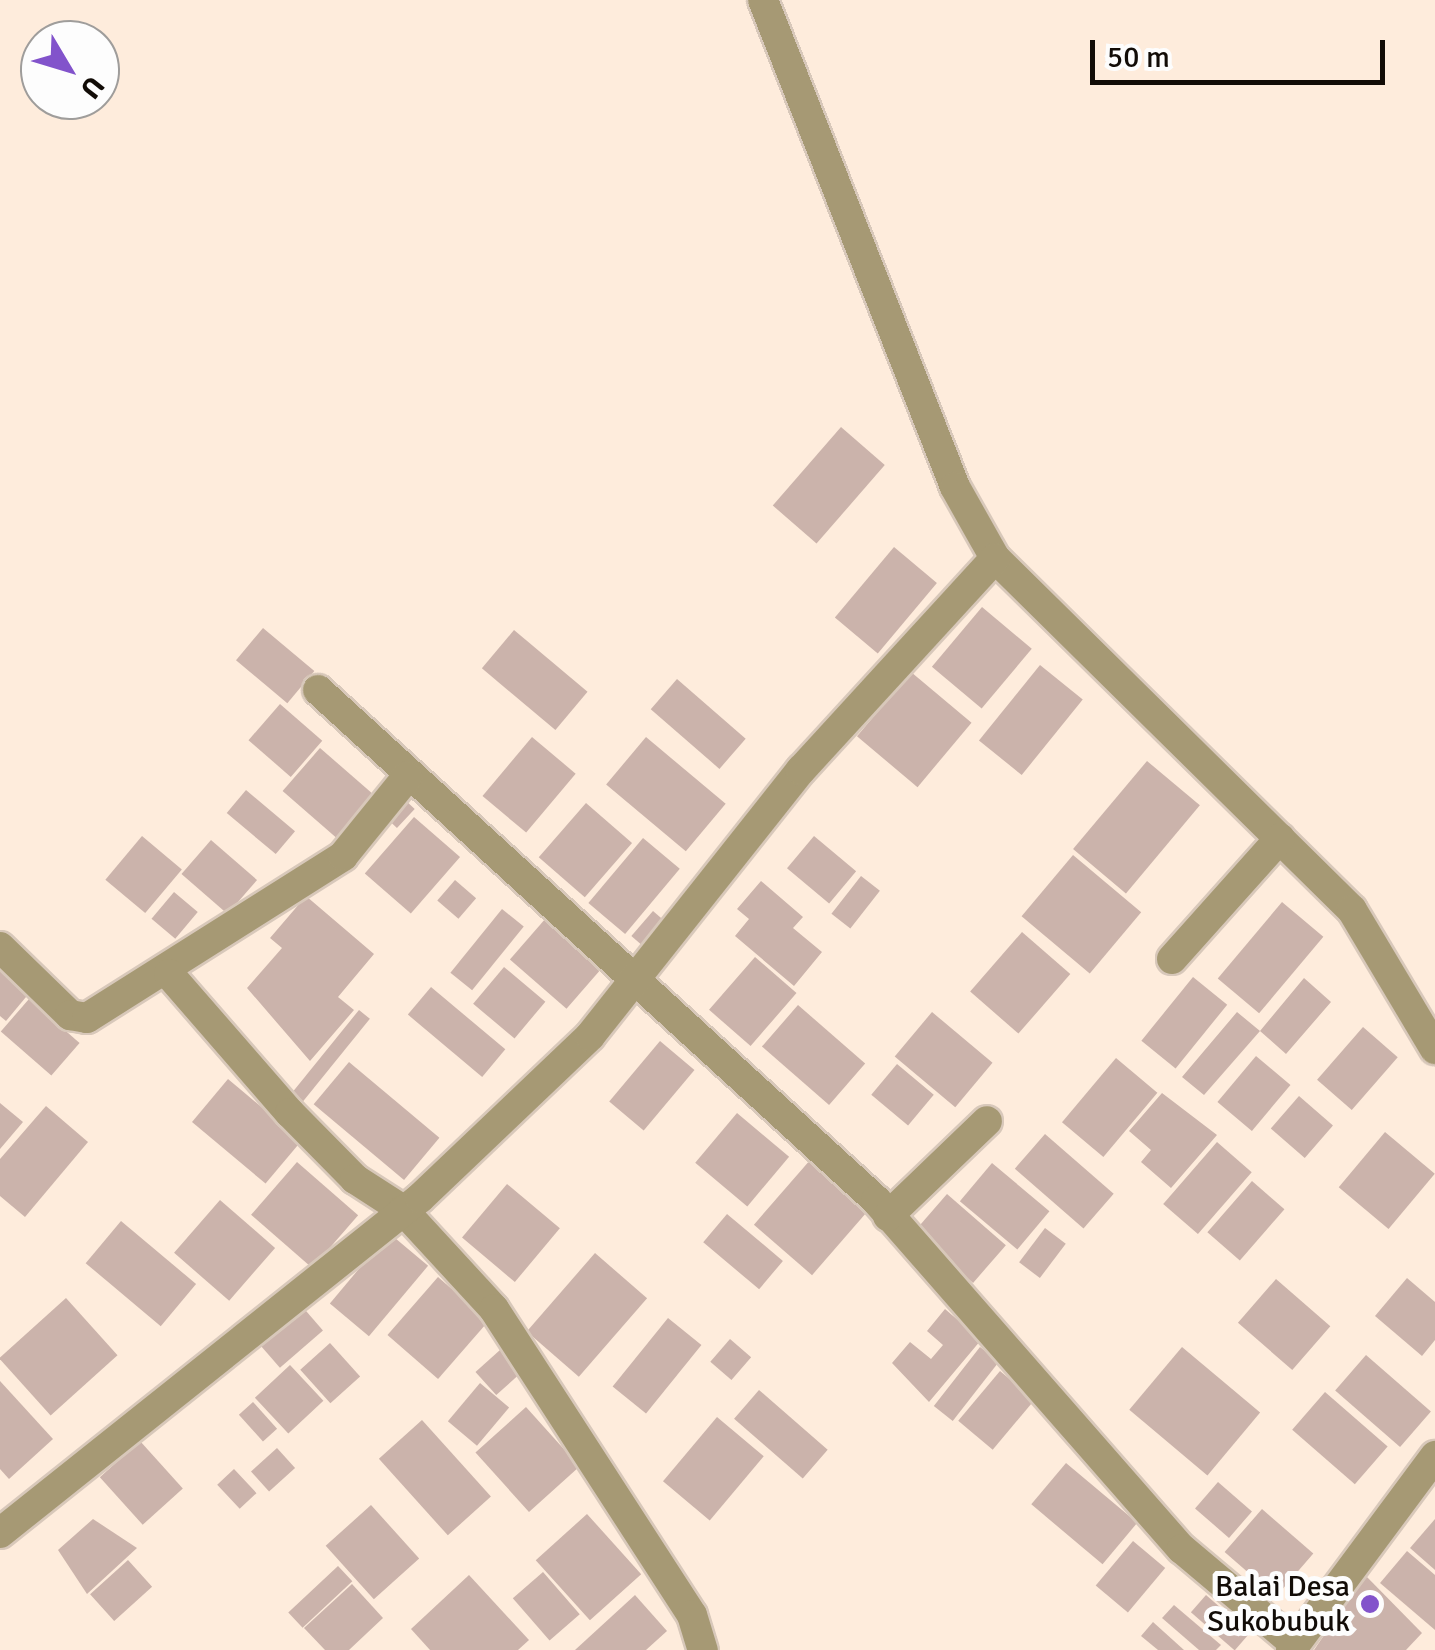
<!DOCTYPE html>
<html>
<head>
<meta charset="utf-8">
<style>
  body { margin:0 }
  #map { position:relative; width:1435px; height:1650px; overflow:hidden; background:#feecdc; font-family:Signika,sans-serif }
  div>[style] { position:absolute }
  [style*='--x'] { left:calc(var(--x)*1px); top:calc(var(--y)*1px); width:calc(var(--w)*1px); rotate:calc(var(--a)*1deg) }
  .building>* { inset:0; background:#cbb3ab; transform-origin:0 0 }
  .roads { filter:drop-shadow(2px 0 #d8c8ba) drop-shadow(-2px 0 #d8c8ba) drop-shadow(0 2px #d8c8ba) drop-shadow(0 -2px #d8c8ba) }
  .street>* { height:30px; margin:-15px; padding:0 15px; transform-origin:15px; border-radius:15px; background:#a69974 }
  .dots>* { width:28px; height:28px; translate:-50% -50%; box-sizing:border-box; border:5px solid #fdfdfd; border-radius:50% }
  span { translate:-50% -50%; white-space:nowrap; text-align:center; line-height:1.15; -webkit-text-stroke:10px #fdfdfd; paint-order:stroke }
  .poi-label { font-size:30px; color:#120c07 }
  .right { translate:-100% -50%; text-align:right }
  .north { position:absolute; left:20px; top:20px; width:100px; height:100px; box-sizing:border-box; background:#fdfdfd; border:2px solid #9f9d9b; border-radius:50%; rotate:128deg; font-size:28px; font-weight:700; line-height:40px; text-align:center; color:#120c07 }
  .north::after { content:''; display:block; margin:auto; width:35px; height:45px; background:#8253cb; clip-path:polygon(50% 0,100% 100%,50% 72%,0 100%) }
  .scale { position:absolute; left:1090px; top:40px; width:295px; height:45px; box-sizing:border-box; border:5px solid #120c07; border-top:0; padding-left:12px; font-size:30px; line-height:35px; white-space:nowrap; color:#120c07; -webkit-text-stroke:8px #fdfdfd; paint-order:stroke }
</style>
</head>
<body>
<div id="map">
  <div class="building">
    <div style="left:841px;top:427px;width:58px;height:104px;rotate:41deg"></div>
    <div style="left:894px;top:547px;width:56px;height:92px;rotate:40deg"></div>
    <div style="left:982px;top:607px;width:65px;height:78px;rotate:40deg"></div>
    <div style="left:263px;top:628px;width:67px;height:42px;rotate:40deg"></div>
    <div style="left:514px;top:630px;width:96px;height:50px;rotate:40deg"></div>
    <div style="left:1040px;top:665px;width:55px;height:97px;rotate:39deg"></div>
    <div style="left:911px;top:672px;width:79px;height:84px;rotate:40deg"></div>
    <div style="left:677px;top:679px;width:91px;height:40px;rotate:41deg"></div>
    <div style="left:280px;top:704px;width:56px;height:48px;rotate:41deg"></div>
    <div style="left:532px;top:737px;width:57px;height:77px;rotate:40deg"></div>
    <div style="left:646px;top:737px;width:104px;height:62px;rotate:40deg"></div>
    <div style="left:320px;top:748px;width:75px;height:57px;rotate:41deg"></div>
    <div style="left:1147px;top:761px;width:69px;height:115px;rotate:40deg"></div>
    <div style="left:246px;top:790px;width:64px;height:30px;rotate:40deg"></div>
    <div style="left:403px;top:798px;width:16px;height:26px;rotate:43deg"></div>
    <div style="left:586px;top:803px;width:61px;height:72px;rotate:41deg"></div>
    <div style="left:414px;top:817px;width:61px;height:75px;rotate:41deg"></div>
    <div style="left:142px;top:836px;width:52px;height:57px;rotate:40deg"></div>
    <div style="left:814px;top:836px;width:55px;height:42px;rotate:40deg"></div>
    <div style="left:643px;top:838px;width:48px;height:85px;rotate:40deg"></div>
    <div style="left:211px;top:840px;width:61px;height:45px;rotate:41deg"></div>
    <div style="left:1073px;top:855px;width:89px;height:80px;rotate:40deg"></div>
    <div style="left:861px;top:876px;width:24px;height:48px;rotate:38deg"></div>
    <div style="left:455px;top:880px;width:28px;height:27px;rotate:41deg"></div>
    <div style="clip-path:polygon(761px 881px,803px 917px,793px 928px,822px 952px,794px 986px,735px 936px,749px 919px,737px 909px)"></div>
    <div style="left:174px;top:892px;width:31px;height:35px;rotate:40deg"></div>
    <div style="clip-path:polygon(306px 896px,374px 954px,338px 997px,354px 1010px,310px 1061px,247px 988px,282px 948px,270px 938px)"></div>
    <div style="left:1282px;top:902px;width:54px;height:100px;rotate:40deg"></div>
    <div style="left:502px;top:909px;width:28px;height:82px;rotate:39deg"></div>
    <div style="left:653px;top:911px;width:21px;height:33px;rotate:41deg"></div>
    <div style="left:546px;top:918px;width:75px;height:55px;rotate:41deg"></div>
    <div style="left:1022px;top:932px;width:64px;height:79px;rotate:41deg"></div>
    <div style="left:755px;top:957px;width:55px;height:70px;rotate:41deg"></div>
    <div style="clip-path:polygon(0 964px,31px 991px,6px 1021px,0 1016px)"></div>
    <div style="left:504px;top:967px;width:54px;height:48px;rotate:40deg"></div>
    <div style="left:1193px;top:977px;width:44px;height:82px;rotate:39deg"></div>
    <div style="clip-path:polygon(1304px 978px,1331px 1002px,1286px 1054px,1260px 1031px,1204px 1095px,1182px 1077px,1237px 1012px,1260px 1031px)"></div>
    <div style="left:431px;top:987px;width:97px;height:36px;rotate:40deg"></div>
    <div style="left:29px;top:999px;width:67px;height:43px;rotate:41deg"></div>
    <div style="left:798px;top:1005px;width:89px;height:55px;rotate:41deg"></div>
    <div style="left:359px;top:1010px;width:14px;height:108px;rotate:39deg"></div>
    <div style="left:932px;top:1012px;width:79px;height:58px;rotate:40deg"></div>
    <div style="left:1363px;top:1027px;width:46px;height:70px;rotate:41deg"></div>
    <div style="left:660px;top:1041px;width:45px;height:79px;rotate:40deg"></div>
    <div style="left:1256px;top:1056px;width:45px;height:60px;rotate:40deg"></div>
    <div style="left:1116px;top:1058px;width:54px;height:84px;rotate:40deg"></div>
    <div style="left:349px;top:1062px;width:118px;height:55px;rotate:40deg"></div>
    <div style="left:897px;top:1064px;width:48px;height:40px;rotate:40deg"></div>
    <div style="left:228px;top:1079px;width:96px;height:56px;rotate:40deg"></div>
    <div style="clip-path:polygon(1162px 1093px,1217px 1135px,1171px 1188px,1141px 1162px,1151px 1150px,1129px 1131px)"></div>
    <div style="left:1299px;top:1096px;width:45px;height:43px;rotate:41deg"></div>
    <div style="clip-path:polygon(0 1103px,23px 1122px,0 1149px)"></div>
    <div style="clip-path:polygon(46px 1106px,88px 1142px,25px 1217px,0 1196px,0 1159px)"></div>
    <div style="left:737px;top:1113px;width:68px;height:65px;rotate:40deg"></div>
    <div style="left:1385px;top:1132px;width:65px;height:72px;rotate:40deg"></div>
    <div style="left:1045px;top:1134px;width:91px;height:46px;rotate:41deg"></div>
    <div style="left:1217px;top:1142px;width:46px;height:82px;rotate:41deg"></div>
    <div style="left:811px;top:1159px;width:77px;height:87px;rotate:41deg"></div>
    <div style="left:297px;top:1162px;width:81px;height:70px;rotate:41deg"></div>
    <div style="left:992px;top:1163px;width:75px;height:50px;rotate:40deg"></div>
    <div style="left:1252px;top:1181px;width:43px;height:68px;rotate:41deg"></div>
    <div style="left:507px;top:1184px;width:69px;height:70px;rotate:40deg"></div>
    <div style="left:947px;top:1194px;width:78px;height:50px;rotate:41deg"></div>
    <div style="left:220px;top:1200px;width:73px;height:70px;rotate:41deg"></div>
    <div style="left:727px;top:1214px;width:73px;height:37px;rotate:40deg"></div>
    <div style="left:121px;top:1221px;width:98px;height:55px;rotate:40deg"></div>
    <div style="left:1045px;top:1228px;width:26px;height:43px;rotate:37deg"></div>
    <div style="left:389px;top:1233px;width:51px;height:92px;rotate:40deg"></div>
    <div style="left:595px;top:1253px;width:69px;height:104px;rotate:41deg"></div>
    <div style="left:438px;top:1277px;width:67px;height:77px;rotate:41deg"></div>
    <div style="clip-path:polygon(1407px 1278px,1435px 1302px,1435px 1340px,1422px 1356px,1375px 1316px)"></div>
    <div style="left:1276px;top:1279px;width:72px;height:58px;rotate:41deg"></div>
    <div style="left:66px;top:1298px;width:77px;height:90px;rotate:48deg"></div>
    <div style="left:300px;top:1304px;width:35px;height:57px;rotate:49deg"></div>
    <div style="clip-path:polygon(945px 1309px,981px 1340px,929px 1402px,892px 1363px,910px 1342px,931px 1359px,943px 1345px,927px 1331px)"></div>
    <div style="left:668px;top:1318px;width:43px;height:88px;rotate:39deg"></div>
    <div style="left:730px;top:1339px;width:28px;height:30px;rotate:41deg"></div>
    <div style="left:330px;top:1343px;width:45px;height:40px;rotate:48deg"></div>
    <div style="left:980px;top:1347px;width:24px;height:75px;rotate:38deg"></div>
    <div style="left:1182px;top:1347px;width:102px;height:82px;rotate:40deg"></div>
    <div style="left:500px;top:1350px;width:31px;height:33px;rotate:48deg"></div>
    <div style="left:1366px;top:1355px;width:86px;height:47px;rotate:41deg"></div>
    <div style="left:290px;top:1365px;width:49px;height:48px;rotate:47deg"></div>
    <div style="left:1000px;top:1371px;width:45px;height:65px;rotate:40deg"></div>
    <div style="clip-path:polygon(0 1381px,53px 1439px,9px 1479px,0 1469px)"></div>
    <div style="left:480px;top:1383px;width:38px;height:50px;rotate:40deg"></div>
    <div style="left:759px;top:1390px;width:91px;height:38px;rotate:41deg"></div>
    <div style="left:1325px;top:1392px;width:83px;height:50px;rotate:41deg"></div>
    <div style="left:253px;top:1402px;width:36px;height:19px;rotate:48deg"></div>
    <div style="left:526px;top:1407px;width:80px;height:68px;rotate:48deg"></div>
    <div style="left:717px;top:1417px;width:61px;height:84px;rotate:40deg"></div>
    <div style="left:422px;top:1420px;width:103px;height:58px;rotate:48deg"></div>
    <div style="left:140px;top:1441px;width:64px;height:54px;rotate:48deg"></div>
    <div style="left:277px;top:1448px;width:27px;height:35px;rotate:48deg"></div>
    <div style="left:1066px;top:1463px;width:93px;height:54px;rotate:40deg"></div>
    <div style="left:234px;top:1469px;width:33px;height:23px;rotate:47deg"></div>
    <div style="left:1218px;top:1482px;width:45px;height:35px;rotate:41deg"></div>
    <div style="left:371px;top:1505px;width:72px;height:61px;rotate:48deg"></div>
    <div style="left:1262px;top:1509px;width:68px;height:57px;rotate:41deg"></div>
    <div style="left:587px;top:1514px;width:81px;height:69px;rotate:48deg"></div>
    <div style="clip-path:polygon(93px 1519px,137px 1548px,87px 1594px,58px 1550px)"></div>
    <div style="clip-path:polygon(1435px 1519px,1435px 1570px,1410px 1548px)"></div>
    <div style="left:1133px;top:1541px;width:42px;height:58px;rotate:40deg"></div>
    <div style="clip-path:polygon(1407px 1551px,1435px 1575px,1435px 1630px,1380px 1583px)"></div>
    <div style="left:128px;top:1560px;width:36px;height:51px;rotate:48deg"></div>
    <div style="left:338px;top:1566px;width:21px;height:68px;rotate:47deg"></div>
    <div style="left:543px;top:1572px;width:56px;height:40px;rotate:49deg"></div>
    <div style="clip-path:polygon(469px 1575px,529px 1640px,518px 1650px,430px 1650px,411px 1629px)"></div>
    <div style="clip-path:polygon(1365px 1575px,1422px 1633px,1406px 1650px,1314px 1650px)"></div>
    <div style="clip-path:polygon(352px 1584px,383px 1618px,349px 1650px,325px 1650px,304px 1628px)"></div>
    <div style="clip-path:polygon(635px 1595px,667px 1631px,646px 1650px,575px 1650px)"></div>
    <div style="left:1206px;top:1595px;width:58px;height:23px;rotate:41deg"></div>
    <div style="clip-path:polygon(1174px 1605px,1221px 1645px,1216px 1650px,1199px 1650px,1162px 1618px)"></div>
    <div style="clip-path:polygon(1153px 1622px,1184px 1650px,1158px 1650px,1141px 1636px)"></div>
  </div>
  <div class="roads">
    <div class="street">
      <div style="--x:763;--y:0;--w:523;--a:68.48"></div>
      <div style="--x:955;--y:487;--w:81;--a:60.6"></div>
      <div style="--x:995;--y:558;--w:501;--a:44.6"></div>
      <div style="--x:1352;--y:910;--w:162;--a:59.2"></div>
      <div style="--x:318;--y:690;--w:756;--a:42.43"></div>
      <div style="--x:876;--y:1200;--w:464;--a:48.8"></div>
      <div style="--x:1182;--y:1549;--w:148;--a:40.1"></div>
      <div style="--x:0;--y:947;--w:98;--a:44.2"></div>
      <div style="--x:70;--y:1015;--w:17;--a:10"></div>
      <div style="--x:87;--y:1018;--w:303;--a:-32.3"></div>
      <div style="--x:343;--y:856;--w:102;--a:-51"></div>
      <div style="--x:1172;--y:959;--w:162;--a:-48.2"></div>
      <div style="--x:169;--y:974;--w:184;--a:49"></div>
      <div style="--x:290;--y:1113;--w:93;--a:45.4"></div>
      <div style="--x:355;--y:1179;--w:57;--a:32.9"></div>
      <div style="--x:403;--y:1210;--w:134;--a:47.4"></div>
      <div style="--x:494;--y:1309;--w:364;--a:57.1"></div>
      <div style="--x:692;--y:1615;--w:37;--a:73"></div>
      <div style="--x:888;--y:1216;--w:137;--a:-43.8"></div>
      <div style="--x:0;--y:1533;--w:537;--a:-38.58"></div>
      <div style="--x:420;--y:1198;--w:235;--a:-43.6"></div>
      <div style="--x:590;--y:1036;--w:340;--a:-51.6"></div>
      <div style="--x:801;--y:770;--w:287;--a:-47.5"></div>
      <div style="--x:1291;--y:1650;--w:242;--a:-53.4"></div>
    </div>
  </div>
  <div class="dots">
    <div style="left:1370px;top:1604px;background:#8253cb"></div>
  </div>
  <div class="poi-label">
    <span class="right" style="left:1350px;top:1604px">Balai Desa<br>Sukobubuk</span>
  </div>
  <div class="north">U</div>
  <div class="scale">50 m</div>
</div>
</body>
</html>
